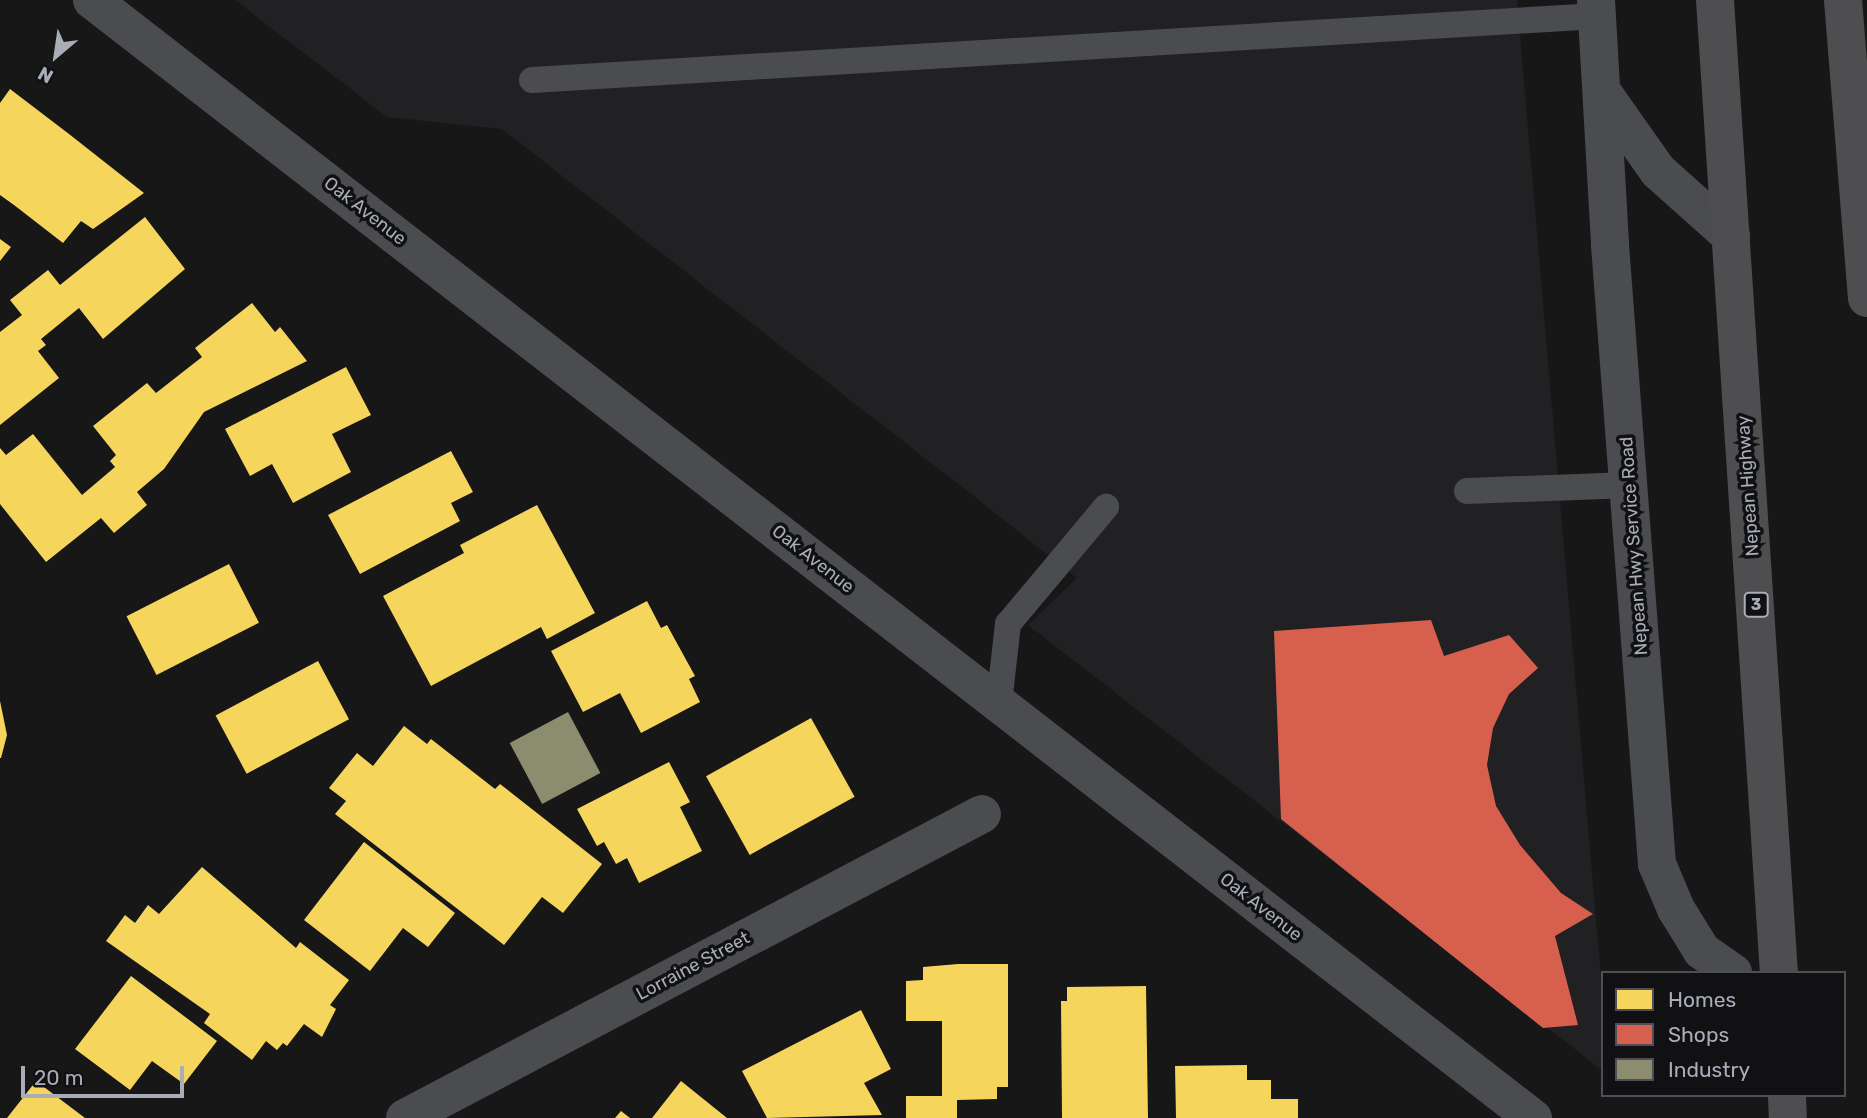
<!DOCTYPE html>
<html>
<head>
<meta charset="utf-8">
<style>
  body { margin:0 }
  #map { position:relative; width:1867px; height:1118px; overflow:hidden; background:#171717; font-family:Rubik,sans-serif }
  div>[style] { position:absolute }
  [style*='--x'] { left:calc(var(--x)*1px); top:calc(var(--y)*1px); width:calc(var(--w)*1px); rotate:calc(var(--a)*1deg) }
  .built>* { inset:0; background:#212123 }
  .homes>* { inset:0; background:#f6d55c; transform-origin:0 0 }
  .shops>* { inset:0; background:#d6604d }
  .industry>* { inset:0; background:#8c8c6e; transform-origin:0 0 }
  .lane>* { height:26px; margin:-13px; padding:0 13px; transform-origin:13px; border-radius:13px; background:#4b4c50 }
  .street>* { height:38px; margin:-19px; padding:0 19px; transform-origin:19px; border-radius:19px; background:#4b4c50 }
  .highway>* { height:38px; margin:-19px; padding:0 19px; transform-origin:19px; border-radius:19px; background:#4e4e51 }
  span { translate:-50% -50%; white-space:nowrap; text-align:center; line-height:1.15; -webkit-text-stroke:7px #111113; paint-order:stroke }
  .shield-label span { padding:2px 5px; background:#111113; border:2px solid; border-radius:5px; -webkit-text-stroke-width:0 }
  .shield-label { font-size:16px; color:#a8adb8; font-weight:700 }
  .street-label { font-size:18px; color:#a8adb8 }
  .legend { position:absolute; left:1601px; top:971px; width:245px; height:126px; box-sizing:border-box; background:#111113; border:2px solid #4d4f55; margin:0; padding:9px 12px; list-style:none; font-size:21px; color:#a8adb8 }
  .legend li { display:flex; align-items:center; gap:14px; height:35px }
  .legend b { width:35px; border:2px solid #4d4f55 }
  .north { position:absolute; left:21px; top:21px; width:70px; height:70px; -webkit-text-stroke:5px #111113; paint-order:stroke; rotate:209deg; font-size:19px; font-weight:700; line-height:28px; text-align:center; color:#a8adb8 }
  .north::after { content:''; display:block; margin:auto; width:24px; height:32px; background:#a8adb8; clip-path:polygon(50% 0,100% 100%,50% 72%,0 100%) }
  .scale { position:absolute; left:21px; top:1066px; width:163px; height:32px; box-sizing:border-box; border:4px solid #a8adb8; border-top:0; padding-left:9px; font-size:21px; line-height:24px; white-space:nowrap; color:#a8adb8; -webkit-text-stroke:5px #111113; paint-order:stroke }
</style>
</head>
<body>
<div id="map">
  <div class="built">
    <div style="clip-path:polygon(235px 0,1517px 0,1603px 1001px,1603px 1071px,1028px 625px,1077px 578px,971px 494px,502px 129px,387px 117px)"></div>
  </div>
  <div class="homes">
    <div style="clip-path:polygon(10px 89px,69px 134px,144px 193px,93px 229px,81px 221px,63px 243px,14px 205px,0 195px,0 103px)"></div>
    <div style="clip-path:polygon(145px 217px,185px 269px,103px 339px,79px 308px,41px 339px,46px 345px,38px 351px,59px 378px,0 425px,0 332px,22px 315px,10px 300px,48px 270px,60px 285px)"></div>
    <div style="clip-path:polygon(0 239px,11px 247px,0 261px)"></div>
    <div style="clip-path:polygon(252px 303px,275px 332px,280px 327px,307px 361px,204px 412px,164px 469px,137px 492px,147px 505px,114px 533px,101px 518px,46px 562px,0 504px,0 448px,6px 455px,33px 434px,82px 495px,115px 467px,110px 461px,116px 455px,93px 426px,147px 383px,156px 393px,202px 357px,195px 348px)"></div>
    <div style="clip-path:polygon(346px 367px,371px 415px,332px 434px,351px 472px,293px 503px,272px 464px,250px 476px,225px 429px)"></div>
    <div style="clip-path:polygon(451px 451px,473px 492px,451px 503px,460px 521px,360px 574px,328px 515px)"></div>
    <div style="clip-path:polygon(537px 505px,595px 613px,547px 639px,541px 627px,431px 686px,383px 596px,464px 553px,460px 545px)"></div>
    <div style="left:229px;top:564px;width:66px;height:115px;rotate:63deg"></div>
    <div style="clip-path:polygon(647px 601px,661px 628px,667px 625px,695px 676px,689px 679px,700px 702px,641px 733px,620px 693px,583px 712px,551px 651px)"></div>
    <div style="left:318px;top:661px;width:66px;height:116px;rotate:62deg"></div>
    <div style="clip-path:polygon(0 701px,7px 735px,1px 758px,0 758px)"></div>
    <div style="left:811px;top:718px;width:90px;height:120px;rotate:61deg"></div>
    <div style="clip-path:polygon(404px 726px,427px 744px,431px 739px,495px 789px,500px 784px,602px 864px,563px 913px,542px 897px,504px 945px,335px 814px,346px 801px,329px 788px,357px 753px,373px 766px)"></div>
    <div style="clip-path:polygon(669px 762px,690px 802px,680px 807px,702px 851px,639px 883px,627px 858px,616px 864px,604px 842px,597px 846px,577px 809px)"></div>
    <div style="clip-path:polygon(364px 842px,455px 913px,428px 947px,403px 928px,370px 971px,304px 920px)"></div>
    <div style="clip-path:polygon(202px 867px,296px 948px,300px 942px,349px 980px,330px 1005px,336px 1009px,322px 1037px,304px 1024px,287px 1046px,283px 1043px,277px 1050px,266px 1041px,252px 1060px,204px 1023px,210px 1014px,106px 941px,125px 915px,135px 923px,148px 905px,159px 914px)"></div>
    <div style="clip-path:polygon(958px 964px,1008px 964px,1008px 1087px,997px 1087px,997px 1099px,957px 1100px,957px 1118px,906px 1118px,906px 1096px,942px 1096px,942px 1021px,906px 1021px,906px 981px,923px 980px,923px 967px)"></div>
    <div style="clip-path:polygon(131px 976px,217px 1041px,184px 1084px,152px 1061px,130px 1090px,75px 1049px)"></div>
    <div style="clip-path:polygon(1146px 986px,1148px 1118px,1062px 1118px,1061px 1001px,1067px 1001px,1067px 987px)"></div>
    <div style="clip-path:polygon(861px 1010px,891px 1069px,864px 1083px,882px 1115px,767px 1118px,742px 1071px)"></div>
    <div style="clip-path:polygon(1247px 1065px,1247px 1080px,1271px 1080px,1271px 1099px,1298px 1099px,1298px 1118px,1176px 1118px,1175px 1066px)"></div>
    <div style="clip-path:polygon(36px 1081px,85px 1118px,7px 1118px)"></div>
    <div style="clip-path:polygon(681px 1081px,727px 1118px,652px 1118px)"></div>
    <div style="clip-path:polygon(621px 1111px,630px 1118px,615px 1118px)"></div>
  </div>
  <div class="shops">
    <div style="clip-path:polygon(1431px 620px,1444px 656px,1509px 635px,1538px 668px,1509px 694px,1493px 728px,1487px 765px,1496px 806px,1520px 845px,1561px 893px,1593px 914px,1555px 936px,1578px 1025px,1543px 1028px,1281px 819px,1274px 631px)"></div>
  </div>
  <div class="industry">
    <div style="left:568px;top:712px;width:69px;height:66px;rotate:62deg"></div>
  </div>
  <div class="lane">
    <div style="--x:532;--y:80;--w:1067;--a:-3.44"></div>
    <div style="--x:1467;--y:491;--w:164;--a:-2.1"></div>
    <div style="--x:999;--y:703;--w:80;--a:-83.5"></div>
    <div style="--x:1008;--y:624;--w:153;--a:-50.1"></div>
  </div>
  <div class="street">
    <div style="--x:92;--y:0;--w:1824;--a:37.81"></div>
    <div style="--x:1596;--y:0;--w:245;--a:86.7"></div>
    <div style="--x:1610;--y:245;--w:621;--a:85.66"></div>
    <div style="--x:1657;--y:864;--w:49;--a:67.1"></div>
    <div style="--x:1676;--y:909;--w:49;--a:58.2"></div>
    <div style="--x:1702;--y:951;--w:38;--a:35"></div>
    <div style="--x:1603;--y:93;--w:95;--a:54.8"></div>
    <div style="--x:1658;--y:171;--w:98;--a:41.7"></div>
    <div style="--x:405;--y:1118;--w:652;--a:-27.78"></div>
  </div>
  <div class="highway">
    <div style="--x:1715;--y:0;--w:975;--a:86.24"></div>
    <div style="--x:1843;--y:0;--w:299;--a:85.4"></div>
    <div style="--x:1787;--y:1095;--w:23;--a:88"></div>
  </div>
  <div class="shield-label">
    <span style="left:1756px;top:605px">3</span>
  </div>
  <div class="street-label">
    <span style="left:365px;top:211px;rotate:38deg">Oak Avenue</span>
    <span style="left:1748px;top:486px;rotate:-94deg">Nepean Highway</span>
    <span style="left:1634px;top:546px;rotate:-94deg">Nepean Hwy Service Road</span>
    <span style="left:813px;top:559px;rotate:38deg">Oak Avenue</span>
    <span style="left:1261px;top:907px;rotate:38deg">Oak Avenue</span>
    <span style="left:693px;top:966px;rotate:-28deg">Lorraine Street</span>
  </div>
  <ul class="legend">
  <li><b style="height:19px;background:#f6d55c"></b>Homes</li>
  <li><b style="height:19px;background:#d6604d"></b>Shops</li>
  <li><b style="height:19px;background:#8c8c6e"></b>Industry</li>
  </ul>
  <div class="north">N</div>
  <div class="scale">20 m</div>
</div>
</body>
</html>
